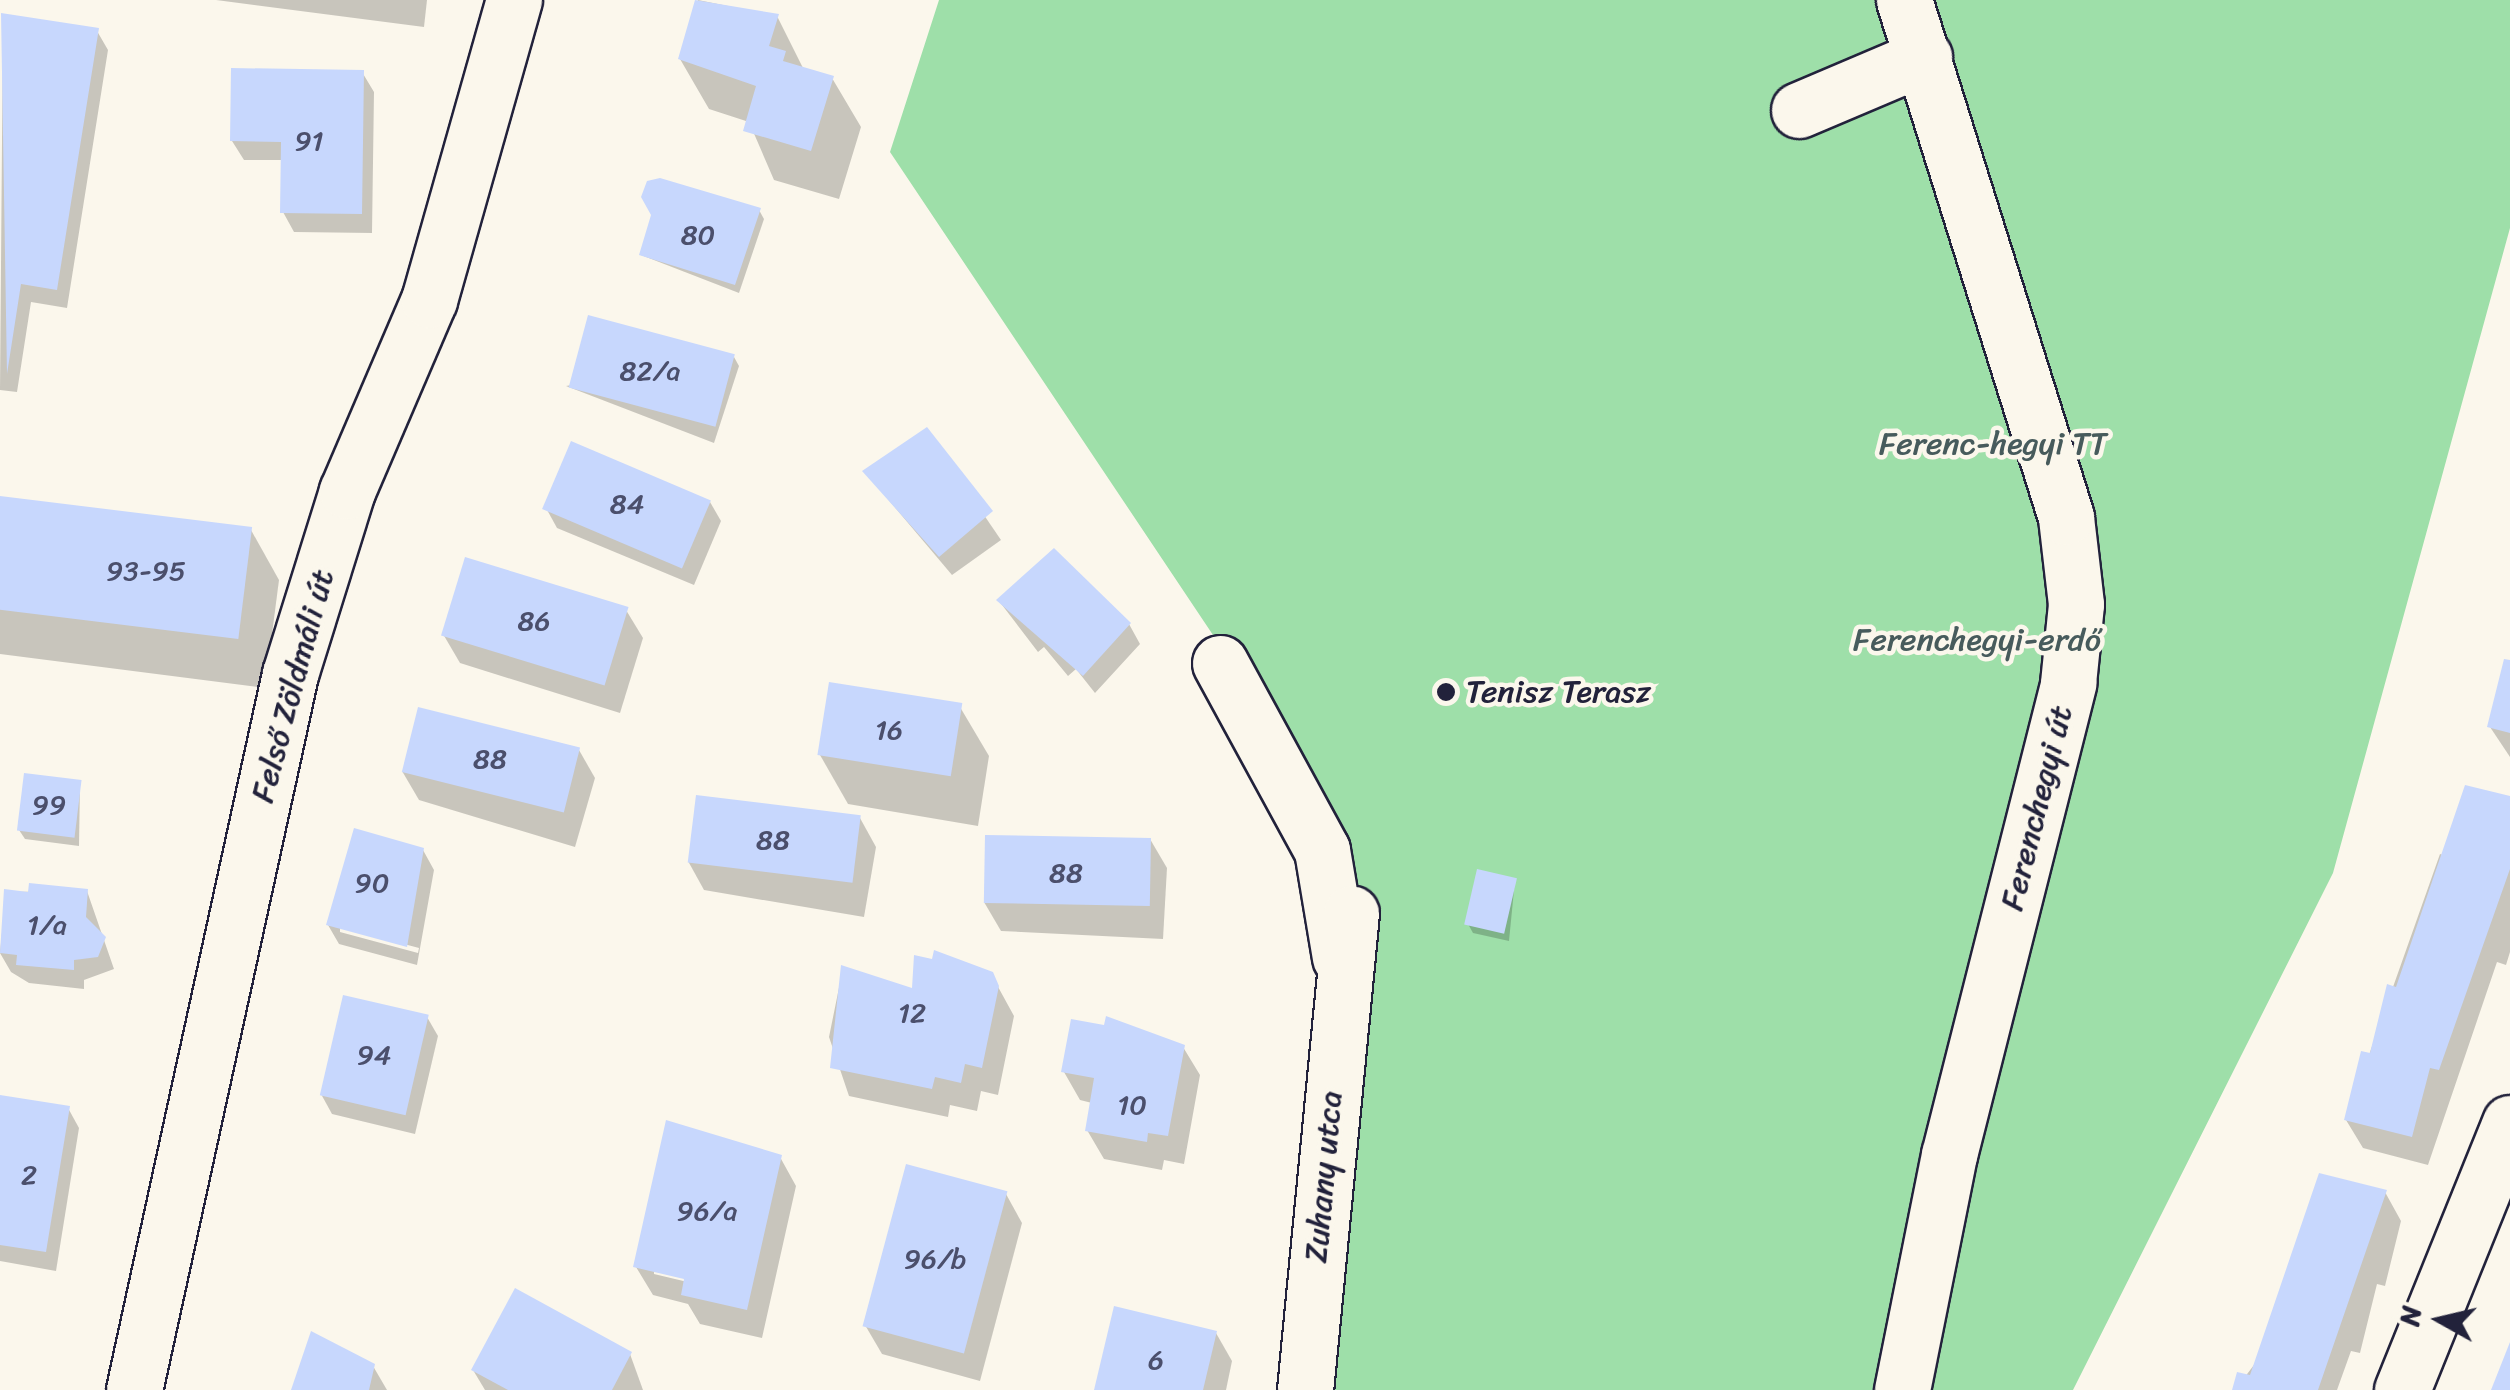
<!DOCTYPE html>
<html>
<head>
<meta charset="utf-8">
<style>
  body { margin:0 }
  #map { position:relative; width:2510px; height:1390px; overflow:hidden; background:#fbf7ec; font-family:Sriracha,sans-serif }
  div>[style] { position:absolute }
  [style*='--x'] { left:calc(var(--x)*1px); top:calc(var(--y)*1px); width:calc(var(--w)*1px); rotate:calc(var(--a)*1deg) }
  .green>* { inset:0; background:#9edfa9 }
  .shadow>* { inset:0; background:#0003 }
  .building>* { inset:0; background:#c7d7fd; transform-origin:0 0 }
  .roads { filter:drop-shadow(2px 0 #22223b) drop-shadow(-2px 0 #22223b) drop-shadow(0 2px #22223b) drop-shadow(0 -2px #22223b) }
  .minor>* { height:55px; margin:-27.5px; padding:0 27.5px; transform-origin:27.5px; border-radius:27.5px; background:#fbf7ec }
  .dots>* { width:28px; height:28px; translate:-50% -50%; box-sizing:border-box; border:5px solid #fbf7ec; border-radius:50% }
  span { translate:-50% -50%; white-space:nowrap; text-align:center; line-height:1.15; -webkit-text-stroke:9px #fbf7ec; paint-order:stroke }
  .number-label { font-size:28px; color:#4b4f6c }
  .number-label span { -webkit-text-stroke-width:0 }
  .park-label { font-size:32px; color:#475b5c }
  .street-label { font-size:32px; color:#22223b }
  .poi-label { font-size:32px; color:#22223b }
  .left { translate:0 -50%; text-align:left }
  .north { position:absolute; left:2390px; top:1270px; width:100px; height:100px; -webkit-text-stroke:8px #fbf7ec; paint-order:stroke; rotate:278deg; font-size:28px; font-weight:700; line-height:40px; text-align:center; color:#22223b }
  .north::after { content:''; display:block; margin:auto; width:35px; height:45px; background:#22223b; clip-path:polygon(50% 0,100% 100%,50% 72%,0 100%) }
</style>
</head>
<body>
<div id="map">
  <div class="green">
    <div style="clip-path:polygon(939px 0,2510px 0,2510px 228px,2333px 873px,2073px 1390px,1305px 1390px,1334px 1062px,1322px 798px,890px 152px)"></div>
  </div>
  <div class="shadow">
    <div style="clip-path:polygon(216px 0,427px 0,424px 27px)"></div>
    <div style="clip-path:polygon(698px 0,777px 16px,804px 70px,832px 78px,861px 127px,839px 199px,774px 180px,749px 122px,709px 109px,680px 59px)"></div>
    <div style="clip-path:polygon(3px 15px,97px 31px,108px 50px,67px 308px,31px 302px,17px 392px,0 390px)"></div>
    <div style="clip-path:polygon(362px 72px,374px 92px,372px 233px,294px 232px,283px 212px,283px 160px,244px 160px,232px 141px)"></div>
    <div style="clip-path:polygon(759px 210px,764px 219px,739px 293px,641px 255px)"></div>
    <div style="clip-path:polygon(734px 357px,739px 366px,714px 443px,566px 386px)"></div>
    <div style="clip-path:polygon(926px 430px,1001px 540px,952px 575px,865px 472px)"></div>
    <div style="clip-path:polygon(0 498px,251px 530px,279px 580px,265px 688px,0 654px)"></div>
    <div style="clip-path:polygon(710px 502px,721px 521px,694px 585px,557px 528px,546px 508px)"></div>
    <div style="clip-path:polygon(999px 601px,1129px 624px,1140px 644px,1095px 693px,1076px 669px,1068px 676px,1044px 647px,1038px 652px)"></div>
    <div style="clip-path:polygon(626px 610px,643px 638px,620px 713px,460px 663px,443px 634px)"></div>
    <div style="clip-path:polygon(2510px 667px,2510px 757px,2490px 727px)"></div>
    <div style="clip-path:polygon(960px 707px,989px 756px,978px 826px,848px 804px,820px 755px)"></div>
    <div style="clip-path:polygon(579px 750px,595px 778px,575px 847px,419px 800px,402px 771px)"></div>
    <div style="clip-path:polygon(80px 782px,79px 846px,25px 839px,19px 830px)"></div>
    <div style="clip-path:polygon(2510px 799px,2510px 952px,2506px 965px,2497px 962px,2428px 1165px,2363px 1148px,2346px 1120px,2440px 854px,2449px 857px)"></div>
    <div style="clip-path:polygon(860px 818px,876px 847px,864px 917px,704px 890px,688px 861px)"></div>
    <div style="clip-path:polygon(1150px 839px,1167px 868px,1163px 939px,1001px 931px,984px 902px)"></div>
    <div style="clip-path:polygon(evenodd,423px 850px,434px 870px,417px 965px,339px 944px,328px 925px,423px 850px,340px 927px,419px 948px,418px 953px,340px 932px,340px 927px)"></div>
    <div style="clip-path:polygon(1515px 880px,1509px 941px,1473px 933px,1468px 924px)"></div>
    <div style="clip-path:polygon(87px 891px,114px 969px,84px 980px,84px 989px,29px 983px,11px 972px,0 953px,6px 892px)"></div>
    <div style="clip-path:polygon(843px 968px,914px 991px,991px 974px,1014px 1016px,998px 1095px,981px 1091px,977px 1111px,950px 1105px,948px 1117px,849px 1096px,829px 1037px)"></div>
    <div style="clip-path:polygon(427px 1017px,438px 1036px,415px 1134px,332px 1114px,321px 1094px)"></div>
    <div style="clip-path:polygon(1183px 1047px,1200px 1075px,1184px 1164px,1164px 1160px,1162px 1170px,1104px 1159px,1087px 1130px,1092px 1103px,1080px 1100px,1064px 1072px)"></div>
    <div style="clip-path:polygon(0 1097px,68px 1108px,79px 1128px,56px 1271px,0 1261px)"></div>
    <div style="clip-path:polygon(evenodd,780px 1157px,796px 1186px,762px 1338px,700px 1324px,688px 1304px,653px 1295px,636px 1267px,780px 1157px,654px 1269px,697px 1279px,696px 1284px,654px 1274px,654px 1269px)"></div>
    <div style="clip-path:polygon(2385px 1192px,2401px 1221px,2385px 1286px,2377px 1284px,2360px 1353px,2351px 1351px,2337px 1390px,2235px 1390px)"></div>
    <div style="clip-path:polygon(1006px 1194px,1022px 1223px,980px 1381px,882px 1354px,865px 1325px)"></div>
    <div style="clip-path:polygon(1216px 1333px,1232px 1361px,1226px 1390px,1096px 1390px)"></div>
    <div style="clip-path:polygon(630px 1354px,643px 1390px,485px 1390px,473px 1370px)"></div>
    <div style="clip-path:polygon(373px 1366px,387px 1390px,292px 1390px)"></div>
  </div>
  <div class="building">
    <div style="clip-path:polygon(695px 0,779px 14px,769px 46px,786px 51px,783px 61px,834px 76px,811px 151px,743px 131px,756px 86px,678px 59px)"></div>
    <div style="clip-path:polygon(1px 13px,99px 28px,57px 290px,21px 284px,7px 374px)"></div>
    <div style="clip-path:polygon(231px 68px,364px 70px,362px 214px,280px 213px,281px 142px,230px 141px)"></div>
    <div style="clip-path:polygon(660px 178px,761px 208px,735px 285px,639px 255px,651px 215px,641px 197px,647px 181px)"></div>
    <div style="left:588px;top:315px;width:152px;height:75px;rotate:15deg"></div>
    <div style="clip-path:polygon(927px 427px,993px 511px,939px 557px,862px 471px)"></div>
    <div style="left:571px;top:441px;width:152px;height:74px;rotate:23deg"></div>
    <div style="left:0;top:496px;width:254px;height:113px;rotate:7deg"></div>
    <div style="clip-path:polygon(1054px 548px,1131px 623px,1083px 676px,996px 600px)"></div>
    <div style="left:465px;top:557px;width:171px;height:82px;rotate:17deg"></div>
    <div style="clip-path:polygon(2504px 659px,2510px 660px,2510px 733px,2487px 727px)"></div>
    <div style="left:829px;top:682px;width:135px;height:74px;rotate:9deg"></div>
    <div style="left:418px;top:707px;width:167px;height:67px;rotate:14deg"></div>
    <div style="left:24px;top:773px;width:58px;height:58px;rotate:7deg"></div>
    <div style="clip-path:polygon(2465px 785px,2510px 796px,2510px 869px,2439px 1070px,2430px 1068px,2412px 1137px,2344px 1120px,2361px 1051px,2370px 1053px,2387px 984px,2396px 987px)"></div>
    <div style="left:696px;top:795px;width:166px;height:68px;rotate:7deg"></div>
    <div style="clip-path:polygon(354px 828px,424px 848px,407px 947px,326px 925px)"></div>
    <div style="left:985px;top:835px;width:166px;height:68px;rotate:1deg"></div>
    <div style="left:1477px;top:869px;width:41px;height:57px;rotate:13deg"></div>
    <div style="clip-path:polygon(29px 883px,88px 889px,86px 917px,106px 937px,98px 957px,74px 960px,74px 970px,16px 965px,17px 955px,0 953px,4px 889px,28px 892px)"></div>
    <div style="clip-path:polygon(934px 950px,993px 972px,999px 986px,982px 1068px,965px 1064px,961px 1083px,935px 1077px,932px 1089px,830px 1068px,841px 965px,912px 988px,914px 955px,932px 959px)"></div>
    <div style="left:343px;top:995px;width:88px;height:103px;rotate:13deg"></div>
    <div style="clip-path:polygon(1106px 1016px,1185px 1045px,1168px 1136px,1148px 1133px,1147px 1142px,1085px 1131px,1094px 1078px,1061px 1072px,1071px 1019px,1104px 1025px)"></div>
    <div style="clip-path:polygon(0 1095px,70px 1106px,46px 1252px,0 1245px)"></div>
    <div style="clip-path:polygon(666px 1120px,782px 1155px,747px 1310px,681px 1295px,684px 1279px,633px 1267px)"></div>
    <div style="left:906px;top:1164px;width:105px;height:168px;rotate:15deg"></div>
    <div style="clip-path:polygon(2319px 1173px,2387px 1190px,2318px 1390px,2232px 1390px,2237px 1372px,2250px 1375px)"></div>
    <div style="clip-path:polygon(515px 1288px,632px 1352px,612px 1390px,508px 1390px,471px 1370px)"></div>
    <div style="clip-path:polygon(1114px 1306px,1217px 1331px,1203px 1390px,1094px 1390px)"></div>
    <div style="clip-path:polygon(311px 1331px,375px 1364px,369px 1390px,291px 1390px)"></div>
    <div style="clip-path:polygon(2510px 1342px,2510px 1390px,2491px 1390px)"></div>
  </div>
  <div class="roads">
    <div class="minor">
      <div style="--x:1799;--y:110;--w:136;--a:-23"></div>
      <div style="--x:1220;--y:663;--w:213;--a:61.4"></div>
      <div style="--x:1322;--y:850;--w:109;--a:80.5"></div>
      <div style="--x:134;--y:1390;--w:733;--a:-77.71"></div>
      <div style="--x:290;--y:674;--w:192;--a:-72.7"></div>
      <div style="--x:347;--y:491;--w:208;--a:-66.8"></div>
      <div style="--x:429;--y:300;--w:312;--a:-74.2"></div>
      <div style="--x:1305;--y:1390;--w:479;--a:-84.5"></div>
      <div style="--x:1902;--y:1390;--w:240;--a:-78.7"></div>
      <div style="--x:1949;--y:1155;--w:487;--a:-75.8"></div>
      <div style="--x:2068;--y:683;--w:79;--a:-84.2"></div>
      <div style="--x:2076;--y:604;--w:88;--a:-96.6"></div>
      <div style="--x:2066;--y:517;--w:542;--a:-107.4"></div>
      <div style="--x:2402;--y:1390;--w:288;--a:-68"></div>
    </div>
  </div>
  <div class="dots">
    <div style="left:1446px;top:692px;background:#22223b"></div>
  </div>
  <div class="number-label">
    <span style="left:309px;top:141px">91</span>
    <span style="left:698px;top:235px">80</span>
    <span style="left:650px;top:371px">82/a</span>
    <span style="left:627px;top:504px">84</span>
    <span style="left:146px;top:571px">93-95</span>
    <span style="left:534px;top:621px">86</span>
    <span style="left:889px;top:730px">16</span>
    <span style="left:490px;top:759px">88</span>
    <span style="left:49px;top:805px">99</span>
    <span style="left:773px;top:840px">88</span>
    <span style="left:1066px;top:873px">88</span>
    <span style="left:372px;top:883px">90</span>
    <span style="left:47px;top:925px">1/a</span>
    <span style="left:912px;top:1013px">12</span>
    <span style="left:374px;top:1055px">94</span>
    <span style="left:1132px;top:1105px">10</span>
    <span style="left:29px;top:1175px">2</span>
    <span style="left:707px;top:1211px">96/a</span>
    <span style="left:935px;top:1259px">96/b</span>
    <span style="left:1156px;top:1360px">6</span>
  </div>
  <div class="park-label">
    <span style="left:1993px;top:444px">Ferenc-hegyi TT</span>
    <span style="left:1977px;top:640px">Ferenchegyi-erdő</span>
  </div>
  <div class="street-label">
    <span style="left:293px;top:686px;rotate:-75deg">Felső Zöldmáli út</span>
    <span style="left:2037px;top:808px;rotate:-76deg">Ferenchegyi út</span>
    <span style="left:1324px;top:1177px;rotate:-85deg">Zuhany utca</span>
  </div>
  <div class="poi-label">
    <span class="left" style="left:1466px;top:692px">Tenisz Terasz</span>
  </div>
  <div class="north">N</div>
</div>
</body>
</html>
